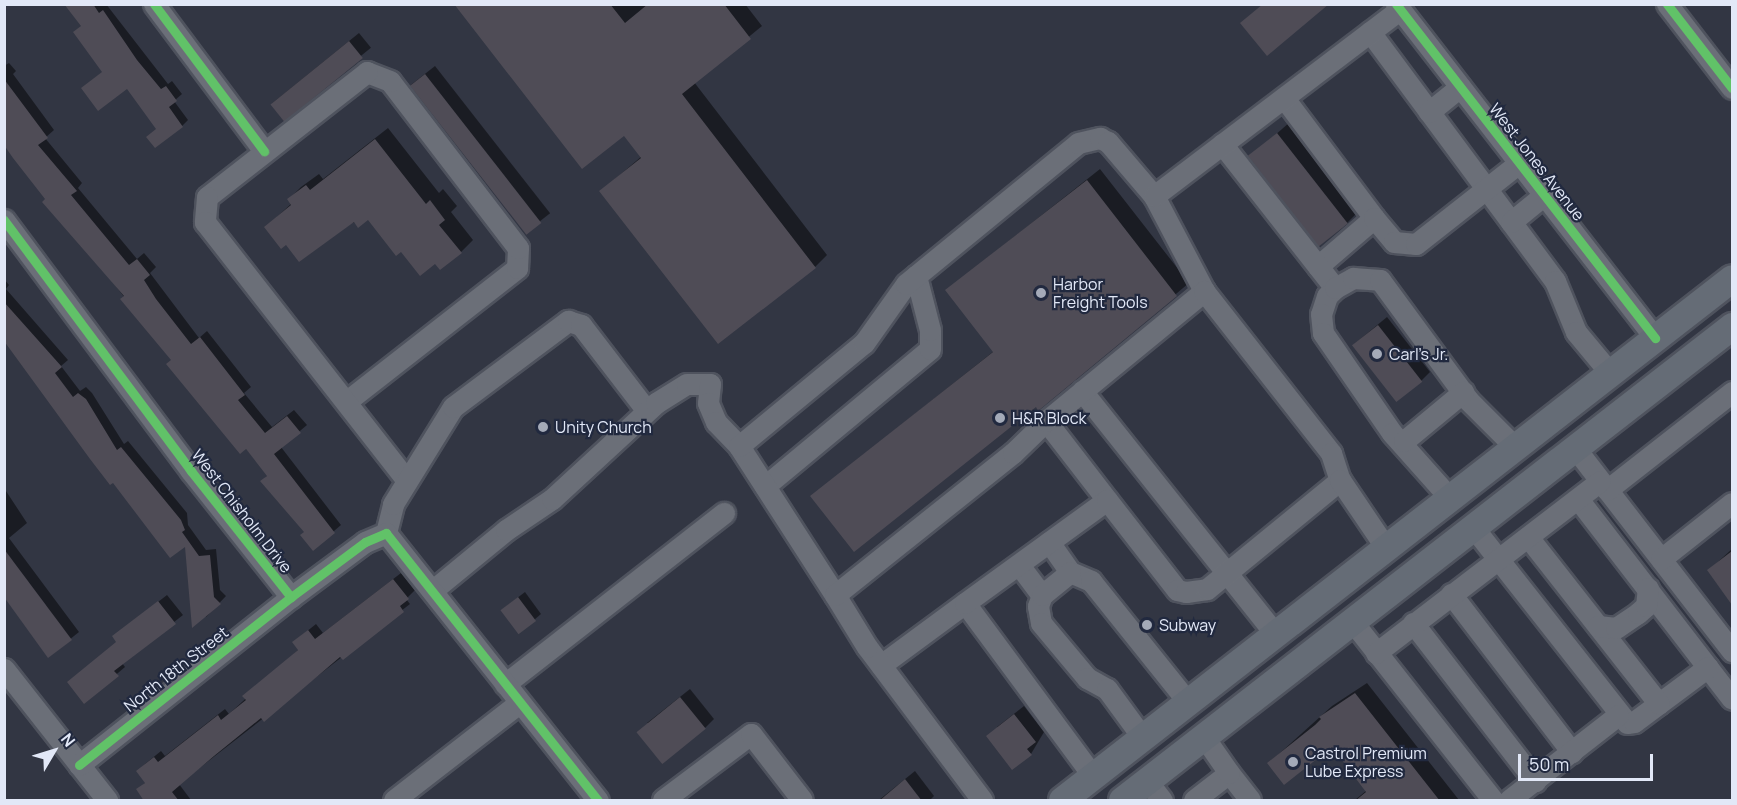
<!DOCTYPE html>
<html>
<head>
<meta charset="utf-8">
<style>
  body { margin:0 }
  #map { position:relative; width:1737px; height:805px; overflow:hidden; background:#323643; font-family:Manrope,sans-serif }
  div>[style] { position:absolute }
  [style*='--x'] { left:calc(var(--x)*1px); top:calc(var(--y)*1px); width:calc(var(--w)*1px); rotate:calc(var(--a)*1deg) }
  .shadow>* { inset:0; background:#0007; transform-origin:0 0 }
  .building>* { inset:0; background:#4f4c56; transform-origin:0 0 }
  .roads { filter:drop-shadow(2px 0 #4f535e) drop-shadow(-2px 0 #4f535e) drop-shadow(0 2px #4f535e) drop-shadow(0 -2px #4f535e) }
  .minor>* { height:21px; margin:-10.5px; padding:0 10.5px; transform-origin:10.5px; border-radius:10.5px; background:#6b6f78 }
  .major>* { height:27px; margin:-13.5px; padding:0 13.5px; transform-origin:13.5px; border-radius:13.5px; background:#656c76 }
  .cycleway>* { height:9px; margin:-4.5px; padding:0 4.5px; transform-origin:4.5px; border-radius:4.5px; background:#61c268 }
  .dots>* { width:16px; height:16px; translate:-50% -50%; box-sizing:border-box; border:3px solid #21293f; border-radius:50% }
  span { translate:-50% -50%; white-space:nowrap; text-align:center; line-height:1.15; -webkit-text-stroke:4.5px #21293f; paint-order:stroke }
  .street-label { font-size:16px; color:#e2e8f7 }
  .poi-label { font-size:16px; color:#e2e8f7 }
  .left { translate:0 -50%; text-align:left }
  .frame { position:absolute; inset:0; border:6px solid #e2e8f7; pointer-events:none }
  .north { position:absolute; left:24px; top:721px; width:60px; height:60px; -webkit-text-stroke:4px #21293f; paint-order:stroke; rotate:52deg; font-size:16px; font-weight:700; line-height:24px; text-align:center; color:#e2e8f7 }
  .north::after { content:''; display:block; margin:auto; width:21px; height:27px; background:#e2e8f7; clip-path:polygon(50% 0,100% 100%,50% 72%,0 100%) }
  .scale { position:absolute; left:1518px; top:754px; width:135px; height:27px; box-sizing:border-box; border:3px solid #e2e8f7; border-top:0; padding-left:8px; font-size:18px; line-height:21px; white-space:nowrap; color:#e2e8f7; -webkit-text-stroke:4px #21293f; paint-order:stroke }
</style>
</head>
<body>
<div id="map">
  <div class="shadow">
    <div style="clip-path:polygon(66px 4px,106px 4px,168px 84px,172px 81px,182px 94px,174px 101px,188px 120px,182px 126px,158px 128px,127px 87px,104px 71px,82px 26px)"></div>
    <div style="clip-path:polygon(456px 4px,745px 4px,762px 26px,694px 82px,827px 255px,815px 267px,601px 191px,642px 156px,625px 134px)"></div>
    <div style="left:359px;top:33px;width:19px;height:112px;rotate:51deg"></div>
    <div style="clip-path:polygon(9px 63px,16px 71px,13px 74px,54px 130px,45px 138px,82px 183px,78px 188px,137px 259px,144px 253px,156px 267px,150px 273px,199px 338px,207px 331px,251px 387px,244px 393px,272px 427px,294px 410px,307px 425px,281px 447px,341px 525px,313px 549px,306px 531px,262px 481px,268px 475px,172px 360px,4px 139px,4px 66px)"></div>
    <div style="left:435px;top:66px;width:187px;height:30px;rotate:52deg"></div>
    <div style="clip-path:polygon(1290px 122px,1359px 211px,1347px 223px,1250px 157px)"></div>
    <div style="clip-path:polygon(388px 128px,439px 193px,443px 189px,457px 206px,451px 212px,473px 240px,461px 252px,435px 262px,401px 250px,368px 218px,286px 243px,266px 227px,292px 203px,289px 199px,301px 187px,319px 174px,323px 179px)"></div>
    <div style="clip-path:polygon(1100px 169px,1189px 283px,1039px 409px,1036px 405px,812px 496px,994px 351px,947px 290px)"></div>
    <div style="clip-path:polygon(4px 279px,9px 285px,6px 289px,68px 360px,61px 366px,80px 391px,86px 387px,92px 393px,124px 444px,128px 441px,187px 513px,188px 525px,206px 550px,216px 549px,220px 590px,226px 596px,206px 617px,186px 544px,4px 339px)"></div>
    <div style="clip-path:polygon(1387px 317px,1430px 372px,1421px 381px,1353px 345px)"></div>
    <div style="clip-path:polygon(4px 488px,27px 523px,9px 538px,79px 632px,49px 656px,4px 592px)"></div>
    <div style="clip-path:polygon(1732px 549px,1732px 602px,1709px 570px)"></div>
    <div style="clip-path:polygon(401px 573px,415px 590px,406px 599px,410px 604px,179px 784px,191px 800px,146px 800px,138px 790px,146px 782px,138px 771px,145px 764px,161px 751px,165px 756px,225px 709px,229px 714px,299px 649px,301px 636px,316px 624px,323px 633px)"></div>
    <div style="clip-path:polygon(525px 592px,541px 614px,520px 632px,508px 605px)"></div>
    <div style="clip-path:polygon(167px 595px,183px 615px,122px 663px,125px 667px,84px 702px,118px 641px,114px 636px)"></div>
    <div style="clip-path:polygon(1367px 683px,1459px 800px,1355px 800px,1367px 790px,1332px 745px,1269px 763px,1332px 706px)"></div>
    <div style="clip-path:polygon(690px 689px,714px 719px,705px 728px,647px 723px)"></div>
    <div style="clip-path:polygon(1024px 706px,1044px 732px,1031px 754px,997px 727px)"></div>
    <div style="clip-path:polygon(915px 771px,934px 796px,930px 800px,879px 800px)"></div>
  </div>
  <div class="building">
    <div style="clip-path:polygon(64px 4px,93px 4px,99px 13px,103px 10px,137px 60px,161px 89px,166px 86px,177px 101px,169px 107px,183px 127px,155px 148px,146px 137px,156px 129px,127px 89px,98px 111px,81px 88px,102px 72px,73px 32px,81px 26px)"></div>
    <div style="clip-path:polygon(454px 4px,610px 4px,625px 23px,648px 4px,724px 4px,751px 39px,682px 94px,816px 268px,718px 344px,599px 191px,641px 158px,624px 136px,582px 169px)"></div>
    <div style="clip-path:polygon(1263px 4px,1329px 4px,1267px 56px,1240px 23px)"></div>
    <div style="left:349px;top:41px;width:22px;height:101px;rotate:51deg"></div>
    <div style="left:425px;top:74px;width:189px;height:19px;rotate:52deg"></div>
    <div style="clip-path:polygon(4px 79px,48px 138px,38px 145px,77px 191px,71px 195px,129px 265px,137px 259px,150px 275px,144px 280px,156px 299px,191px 344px,200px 337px,245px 395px,238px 400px,265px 433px,287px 416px,301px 433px,274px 454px,335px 533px,313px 551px,300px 535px,304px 532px,260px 481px,267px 476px,246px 449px,240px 454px,166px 364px,171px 360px,120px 299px,124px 296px,42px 202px,45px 199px,13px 158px,4px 145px)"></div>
    <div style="left:1277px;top:133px;width:115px;height:37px;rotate:52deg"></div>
    <div style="clip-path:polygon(375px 139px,426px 204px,430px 200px,445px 220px,439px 225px,462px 253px,440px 270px,435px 264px,420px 276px,401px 252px,396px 256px,368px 220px,358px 228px,354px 222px,299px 262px,286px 245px,281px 249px,264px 227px,291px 205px,287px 199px,306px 185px,310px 190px)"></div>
    <div style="clip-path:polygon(1087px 180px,1177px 296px,1038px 411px,1036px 407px,854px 552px,810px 496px,993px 352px,945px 290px)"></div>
    <div style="clip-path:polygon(4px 302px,62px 367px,55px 373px,73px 397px,78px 393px,86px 399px,117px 450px,121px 447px,172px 509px,181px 520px,185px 530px,182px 532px,199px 556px,210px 555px,214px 597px,221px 604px,192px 628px,185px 547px,170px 558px,113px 483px,110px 485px,90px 459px,4px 341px)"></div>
    <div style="left:1378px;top:325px;width:72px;height:33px;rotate:52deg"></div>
    <div style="clip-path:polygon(4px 549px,72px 640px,48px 658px,4px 597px)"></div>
    <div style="clip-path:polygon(1732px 551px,1732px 605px,1707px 570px)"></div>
    <div style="clip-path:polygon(393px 579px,409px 599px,400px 606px,404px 612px,343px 660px,340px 657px,264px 722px,261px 718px,214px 756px,172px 792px,179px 801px,144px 801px,136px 789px,145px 783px,136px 771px,154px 757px,158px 762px,218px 715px,221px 720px,246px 700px,242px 696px,298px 650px,292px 642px,308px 630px,315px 639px)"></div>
    <div style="left:518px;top:597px;width:30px;height:22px;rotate:53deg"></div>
    <div style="clip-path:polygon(158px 601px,176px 624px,114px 671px,119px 676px,84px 704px,67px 682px,116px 642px,112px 636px)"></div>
    <div style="clip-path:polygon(1355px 693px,1440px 801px,1355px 801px,1366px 792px,1332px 747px,1284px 785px,1267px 763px,1315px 725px,1321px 719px,1319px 717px)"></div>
    <div style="left:680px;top:697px;width:41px;height:56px;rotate:51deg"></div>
    <div style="clip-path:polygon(1014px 714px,1036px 742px,1027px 749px,1032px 755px,1012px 770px,986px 736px)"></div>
    <div style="clip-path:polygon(905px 779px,922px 801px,879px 801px)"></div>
  </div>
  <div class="roads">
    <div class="minor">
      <div style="--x:154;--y:4;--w:184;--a:53.2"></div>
      <div style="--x:1396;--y:4;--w:423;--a:52.2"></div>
      <div style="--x:1667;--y:4;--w:106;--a:52.3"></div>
      <div style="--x:1370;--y:32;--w:310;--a:53.4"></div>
      <div style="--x:1555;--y:281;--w:55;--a:67.6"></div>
      <div style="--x:1576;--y:332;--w:53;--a:50.3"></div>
      <div style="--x:1284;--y:98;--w:150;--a:53.1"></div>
      <div style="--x:1374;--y:218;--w:74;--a:139.4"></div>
      <div style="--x:1429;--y:112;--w:40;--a:-39"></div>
      <div style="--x:1222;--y:144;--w:183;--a:51.9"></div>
      <div style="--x:1335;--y:288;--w:11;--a:135"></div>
      <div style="--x:1327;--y:296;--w:19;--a:108"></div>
      <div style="--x:1321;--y:314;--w:19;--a:84"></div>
      <div style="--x:1323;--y:333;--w:121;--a:55.4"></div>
      <div style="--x:1392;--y:433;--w:87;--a:48.3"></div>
      <div style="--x:1154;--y:196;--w:107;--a:62.2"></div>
      <div style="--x:1374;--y:218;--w:31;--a:50"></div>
      <div style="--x:1394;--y:242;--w:22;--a:5"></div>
      <div style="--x:1416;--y:244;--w:131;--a:-38.2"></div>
      <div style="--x:4;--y:220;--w:313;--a:53.3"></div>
      <div style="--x:191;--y:471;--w:161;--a:51.6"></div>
      <div style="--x:1511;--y:222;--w:43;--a:-39.3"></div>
      <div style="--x:1335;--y:288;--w:21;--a:-29"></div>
      <div style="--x:1353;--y:278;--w:27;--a:4"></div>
      <div style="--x:1380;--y:280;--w:149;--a:53.7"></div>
      <div style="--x:1468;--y:400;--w:66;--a:45"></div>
      <div style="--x:1082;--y:391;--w:310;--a:51.5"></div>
      <div style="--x:347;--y:401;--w:216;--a:-38"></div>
      <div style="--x:517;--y:268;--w:20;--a:-87"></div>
      <div style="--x:518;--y:248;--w:210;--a:-127.5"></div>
      <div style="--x:390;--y:81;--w:25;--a:-159"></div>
      <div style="--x:367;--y:72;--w:203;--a:142"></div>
      <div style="--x:207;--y:197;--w:25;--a:95"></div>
      <div style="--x:205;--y:222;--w:328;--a:52"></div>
      <div style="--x:1046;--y:421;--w:100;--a:52.3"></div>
      <div style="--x:1404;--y:441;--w:77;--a:-39.7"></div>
      <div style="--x:1575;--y:448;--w:257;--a:52.3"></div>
      <div style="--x:765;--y:486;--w:214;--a:-39.7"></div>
      <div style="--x:930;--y:349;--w:19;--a:-90"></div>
      <div style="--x:930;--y:330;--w:56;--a:-104.5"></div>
      <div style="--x:1607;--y:490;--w:159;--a:-38.1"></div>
      <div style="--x:1578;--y:499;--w:252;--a:52.4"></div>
      <div style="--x:1473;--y:527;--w:249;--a:51.8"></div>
      <div style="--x:1627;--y:723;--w:7;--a:-8"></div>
      <div style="--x:1634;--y:722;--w:92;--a:-36.6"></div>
      <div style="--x:386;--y:533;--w:30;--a:-76"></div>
      <div style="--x:393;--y:504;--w:114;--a:-58.3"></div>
      <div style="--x:453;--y:407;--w:144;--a:-36.8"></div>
      <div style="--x:568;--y:321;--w:14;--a:17"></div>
      <div style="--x:581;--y:325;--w:108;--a:52.5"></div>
      <div style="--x:1528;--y:537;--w:212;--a:51.9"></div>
      <div style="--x:1049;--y:542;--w:37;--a:55"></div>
      <div style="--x:1070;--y:572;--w:23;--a:23"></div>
      <div style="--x:1091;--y:581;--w:155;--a:51.3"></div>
      <div style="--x:1661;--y:559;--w:90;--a:-38.3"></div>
      <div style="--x:1019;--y:565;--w:38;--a:53"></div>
      <div style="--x:1042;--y:595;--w:12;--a:110"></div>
      <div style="--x:1038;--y:606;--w:17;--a:80"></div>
      <div style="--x:1041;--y:623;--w:72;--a:50.1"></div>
      <div style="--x:1087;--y:678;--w:23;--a:29"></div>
      <div style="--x:1107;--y:689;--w:61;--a:53.7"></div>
      <div style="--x:433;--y:590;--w:94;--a:-39.4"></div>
      <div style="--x:506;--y:530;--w:55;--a:-34"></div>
      <div style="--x:552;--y:499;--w:142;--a:-42.7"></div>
      <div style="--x:656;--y:403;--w:36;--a:-32"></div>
      <div style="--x:687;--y:384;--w:23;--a:0"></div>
      <div style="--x:710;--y:384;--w:19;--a:96"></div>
      <div style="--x:708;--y:403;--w:21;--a:67"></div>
      <div style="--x:716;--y:422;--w:33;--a:46"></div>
      <div style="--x:1451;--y:594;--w:199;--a:52.6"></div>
      <div style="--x:835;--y:595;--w:177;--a:-122.8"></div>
      <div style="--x:739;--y:446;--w:162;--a:-39.5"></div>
      <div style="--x:864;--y:343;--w:72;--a:-54.6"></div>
      <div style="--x:906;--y:284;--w:222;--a:-39.3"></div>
      <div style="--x:1078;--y:143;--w:23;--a:-13"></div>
      <div style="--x:1100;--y:138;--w:9;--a:27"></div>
      <div style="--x:1108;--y:142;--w:71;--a:49.6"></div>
      <div style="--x:1154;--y:196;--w:309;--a:-37.2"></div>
      <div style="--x:1042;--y:595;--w:36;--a:-39"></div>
      <div style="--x:1352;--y:621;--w:228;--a:51.8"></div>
      <div style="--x:1413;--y:623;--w:200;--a:52.3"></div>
      <div style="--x:1598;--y:626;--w:18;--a:6"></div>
      <div style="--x:1616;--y:628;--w:27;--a:-34"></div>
      <div style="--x:1638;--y:613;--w:11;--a:-41"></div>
      <div style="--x:1646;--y:606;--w:18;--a:-84"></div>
      <div style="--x:1376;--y:653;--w:282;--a:-37.5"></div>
      <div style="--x:881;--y:665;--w:104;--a:-36.4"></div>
      <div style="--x:4;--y:669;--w:167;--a:51.8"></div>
      <div style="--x:505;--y:684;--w:278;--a:-38"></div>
      <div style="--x:79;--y:765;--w:270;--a:-38.4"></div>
      <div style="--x:291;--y:597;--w:92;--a:-36.6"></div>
      <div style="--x:365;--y:542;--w:23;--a:-23"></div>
      <div style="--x:386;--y:533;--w:341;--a:51.6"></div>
      <div style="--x:1229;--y:773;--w:34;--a:52"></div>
      <div style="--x:1093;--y:776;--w:215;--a:-126.5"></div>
      <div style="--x:965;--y:603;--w:175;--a:-36"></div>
      <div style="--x:1107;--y:500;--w:114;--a:52.1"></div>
      <div style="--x:1177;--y:590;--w:9;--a:13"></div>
      <div style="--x:1186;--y:592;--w:21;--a:-8"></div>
      <div style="--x:1207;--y:589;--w:172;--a:-39.3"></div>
      <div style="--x:1147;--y:781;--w:24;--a:52"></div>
      <div style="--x:394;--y:800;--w:158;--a:-37.8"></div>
      <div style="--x:663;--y:800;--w:110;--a:-36.9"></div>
      <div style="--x:751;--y:734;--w:83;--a:52.3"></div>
      <div style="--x:982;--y:800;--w:191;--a:-126.9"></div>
      <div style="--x:867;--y:647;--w:61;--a:-121.6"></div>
      <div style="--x:835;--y:595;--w:228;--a:-38.6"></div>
      <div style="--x:1013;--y:453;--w:46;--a:-44.1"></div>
      <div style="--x:1046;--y:421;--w:205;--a:-39.4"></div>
      <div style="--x:1204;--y:291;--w:206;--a:51.9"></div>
      <div style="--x:1331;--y:453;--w:28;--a:72"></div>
      <div style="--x:1340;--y:480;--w:82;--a:55.9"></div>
      <div style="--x:1194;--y:800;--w:44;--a:-37.6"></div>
      <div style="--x:1229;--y:773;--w:44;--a:-124.8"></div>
      <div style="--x:1509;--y:800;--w:138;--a:-37.9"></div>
    </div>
    <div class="major">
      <div style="--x:1062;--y:800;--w:849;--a:-37.92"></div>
      <div style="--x:1122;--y:800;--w:773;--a:-37.85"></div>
    </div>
  </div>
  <div class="cycleway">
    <div style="--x:154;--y:4;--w:184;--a:53.2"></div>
    <div style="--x:1396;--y:4;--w:423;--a:52.2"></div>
    <div style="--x:1667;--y:4;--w:106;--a:52.3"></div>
    <div style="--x:4;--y:220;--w:313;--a:53.3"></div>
    <div style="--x:191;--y:471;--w:161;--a:51.6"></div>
    <div style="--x:79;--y:765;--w:270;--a:-38.4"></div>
    <div style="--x:291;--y:597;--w:92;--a:-36.6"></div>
    <div style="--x:365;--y:542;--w:23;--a:-23"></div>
    <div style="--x:386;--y:533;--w:341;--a:51.6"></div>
  </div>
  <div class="dots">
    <div style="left:1041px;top:293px;background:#a4aab8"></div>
    <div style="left:1377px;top:354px;background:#a4aab8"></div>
    <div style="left:1000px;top:418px;background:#a4aab8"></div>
    <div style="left:543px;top:427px;background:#a4aab8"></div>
    <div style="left:1147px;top:625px;background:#a4aab8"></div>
    <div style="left:1293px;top:762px;background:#a4aab8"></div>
  </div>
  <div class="street-label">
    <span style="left:1537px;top:162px;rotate:52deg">West Jones Avenue</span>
    <span style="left:242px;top:511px;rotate:52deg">West Chisholm Drive</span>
    <span style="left:176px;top:669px;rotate:-38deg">North 18th Street</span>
  </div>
  <div class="poi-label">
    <span class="left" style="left:1053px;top:293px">Harbor<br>Freight Tools</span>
    <span class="left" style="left:1389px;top:354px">Carl's Jr.</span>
    <span class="left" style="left:1012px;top:418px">H&amp;R Block</span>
    <span class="left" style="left:555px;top:427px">Unity Church</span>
    <span class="left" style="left:1159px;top:625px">Subway</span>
    <span class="left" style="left:1305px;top:762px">Castrol Premium<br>Lube Express</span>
  </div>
  <div class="frame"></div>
  <div class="north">N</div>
  <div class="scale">50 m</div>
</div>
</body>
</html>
